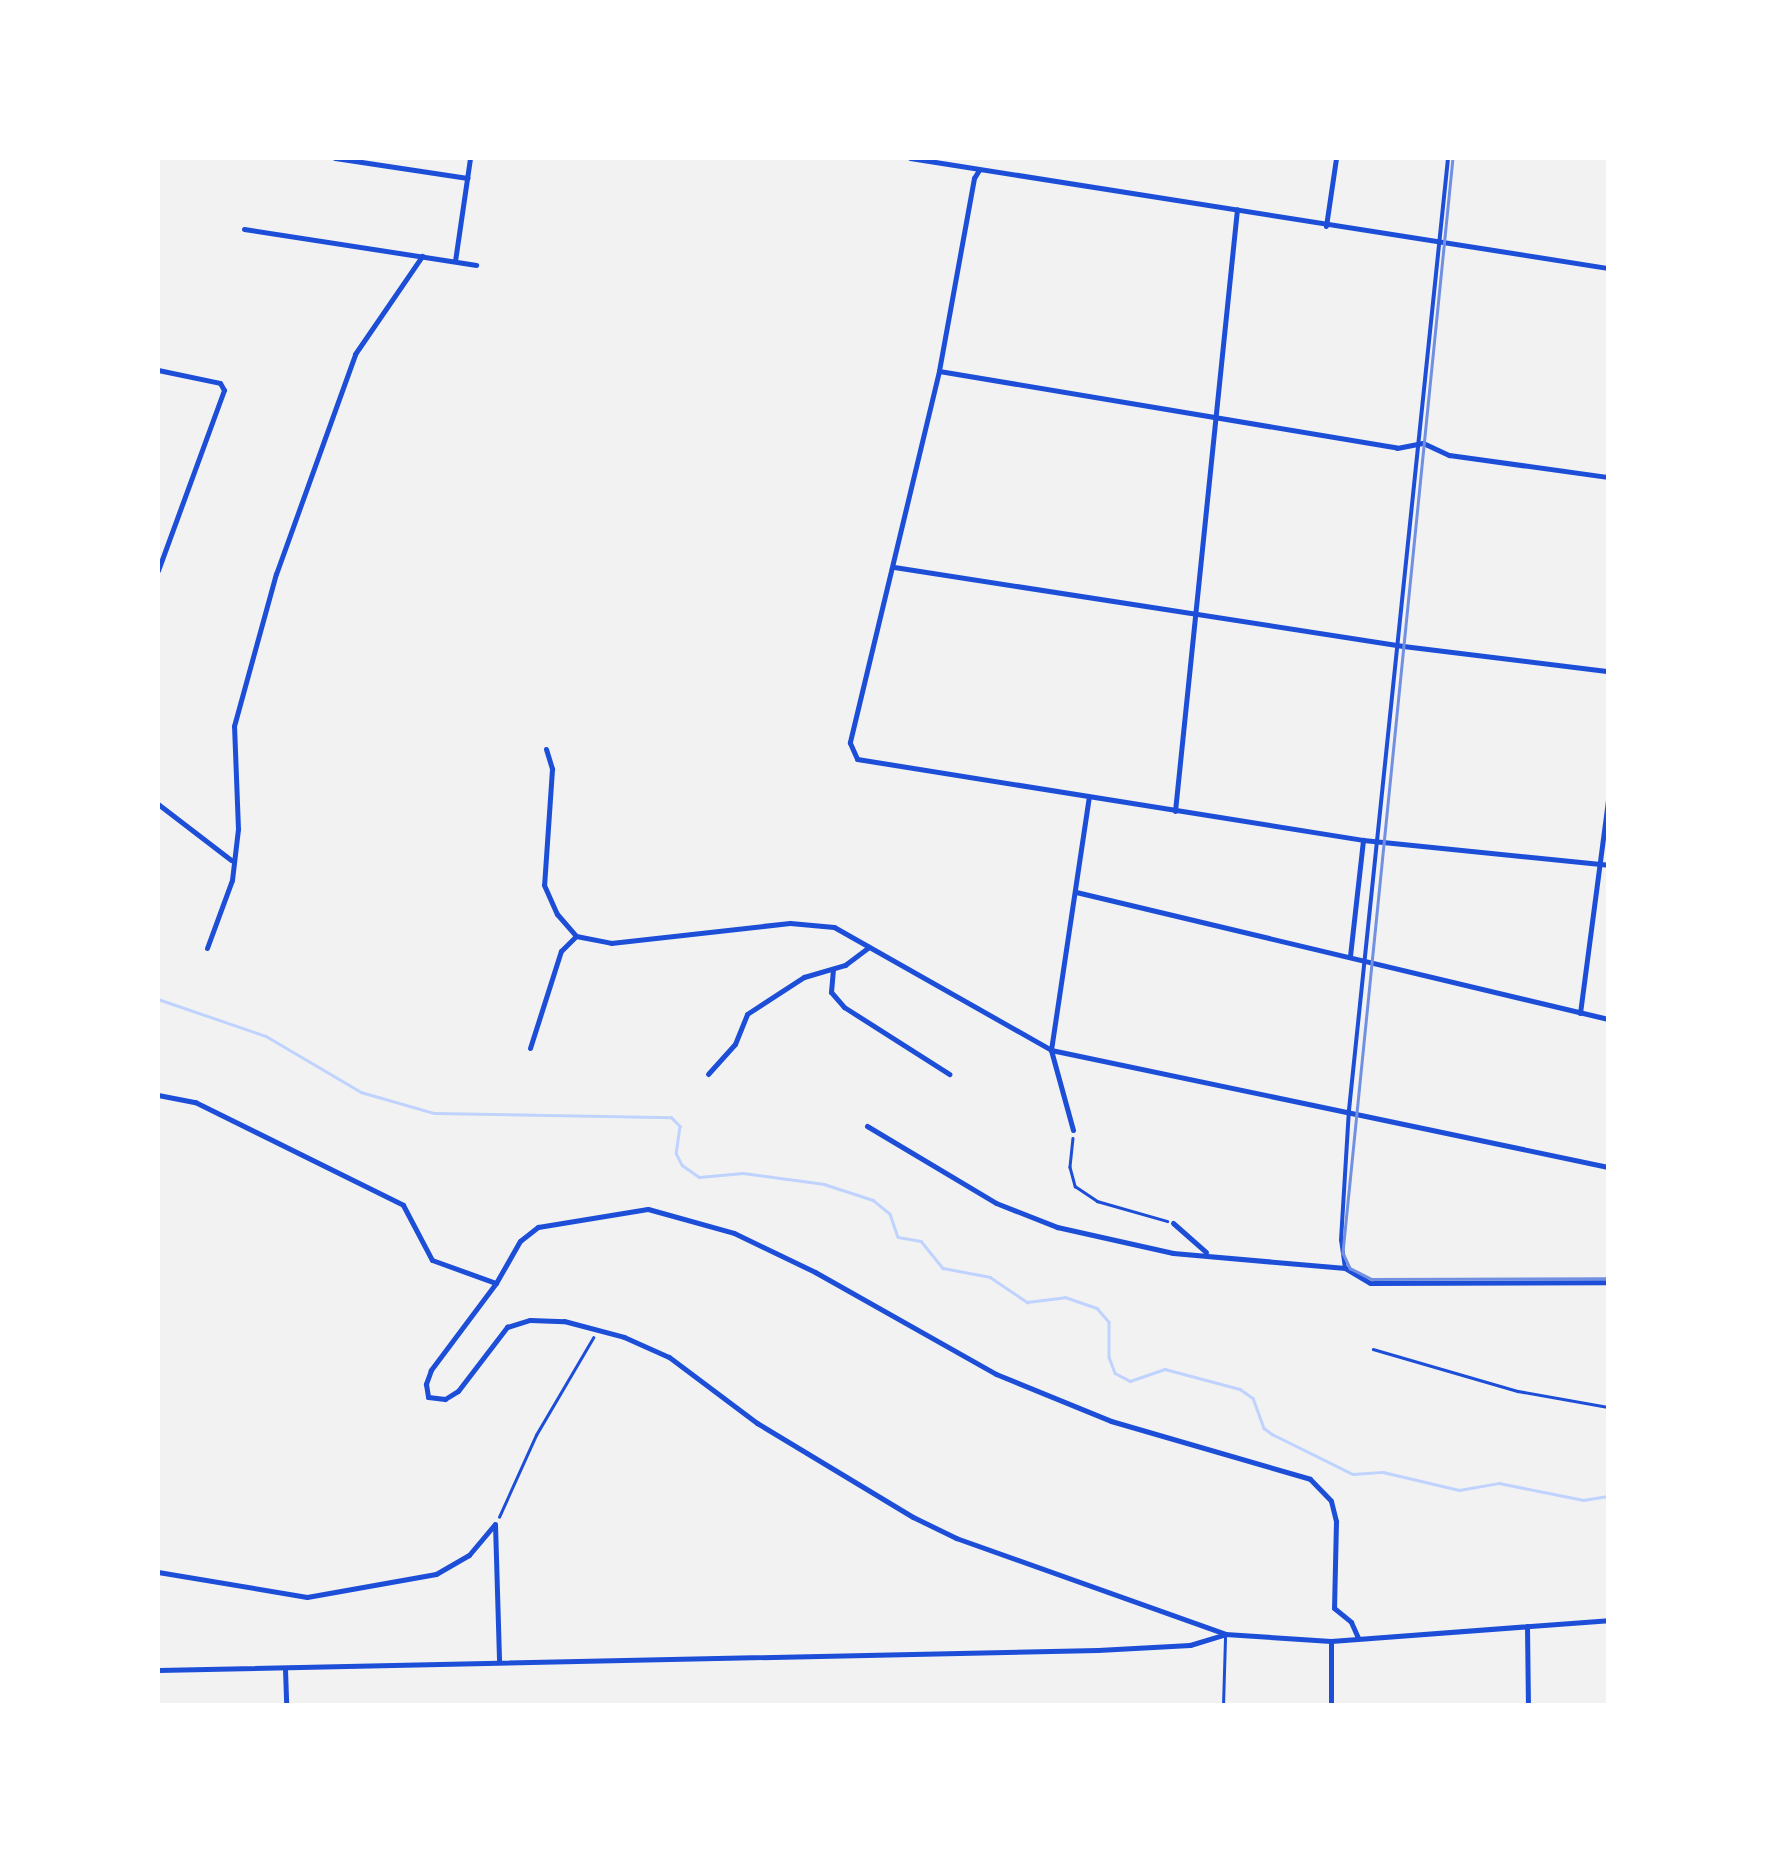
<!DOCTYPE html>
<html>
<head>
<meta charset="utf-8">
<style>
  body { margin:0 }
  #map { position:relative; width:1766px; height:1863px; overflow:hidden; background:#f2f2f2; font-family:"Sofia Sans Condensed",sans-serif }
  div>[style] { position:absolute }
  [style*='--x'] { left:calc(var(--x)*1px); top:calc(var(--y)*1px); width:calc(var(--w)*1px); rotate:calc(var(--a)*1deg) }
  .stream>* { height:2.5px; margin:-1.25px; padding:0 1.25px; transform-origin:1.25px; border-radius:1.25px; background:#bfd3fe }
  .path>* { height:2.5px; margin:-1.25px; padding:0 1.25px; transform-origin:1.25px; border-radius:1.25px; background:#1d4ed8 }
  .service>* { height:2.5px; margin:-1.25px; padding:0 1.25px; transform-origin:1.25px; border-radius:1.25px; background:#1d4ed8 }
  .pedestrian>* { height:4px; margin:-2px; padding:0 2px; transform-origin:2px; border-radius:2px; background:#1d4ed8 }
  .minor>* { height:5px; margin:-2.5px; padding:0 2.5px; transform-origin:2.5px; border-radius:2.5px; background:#1d4ed8 }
  .tram>* { height:2.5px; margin:-1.25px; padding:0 1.25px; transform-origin:1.25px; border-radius:1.25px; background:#7290e2 }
  span { translate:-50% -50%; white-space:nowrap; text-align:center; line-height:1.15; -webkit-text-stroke:10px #fff; paint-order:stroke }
  .frame { position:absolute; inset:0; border:160px solid #fff; pointer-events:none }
</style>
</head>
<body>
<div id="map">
  <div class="stream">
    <div style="--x:158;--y:999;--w:114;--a:18.9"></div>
    <div style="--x:266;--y:1036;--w:110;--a:30.5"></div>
    <div style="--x:361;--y:1092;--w:76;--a:16"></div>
    <div style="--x:434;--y:1113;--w:237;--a:1"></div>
    <div style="--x:671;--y:1117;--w:13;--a:45"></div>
    <div style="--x:680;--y:1126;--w:27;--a:98"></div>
    <div style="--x:676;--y:1153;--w:13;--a:63"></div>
    <div style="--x:682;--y:1165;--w:21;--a:35"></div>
    <div style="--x:699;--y:1177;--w:44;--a:-5.2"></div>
    <div style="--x:743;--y:1173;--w:82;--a:7.7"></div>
    <div style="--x:824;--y:1184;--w:52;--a:18.1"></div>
    <div style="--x:873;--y:1200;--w:22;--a:39"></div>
    <div style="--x:890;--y:1214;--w:24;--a:71"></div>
    <div style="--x:898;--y:1237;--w:23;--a:10"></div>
    <div style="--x:921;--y:1241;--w:35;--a:51"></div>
    <div style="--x:943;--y:1268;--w:48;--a:10.8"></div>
    <div style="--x:990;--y:1277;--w:45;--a:34"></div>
    <div style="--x:1027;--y:1302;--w:38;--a:-7"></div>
    <div style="--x:1065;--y:1297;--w:34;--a:19"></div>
    <div style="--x:1097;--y:1308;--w:18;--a:49"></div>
    <div style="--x:1109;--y:1322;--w:35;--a:90"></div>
    <div style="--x:1109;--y:1357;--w:17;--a:69"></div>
    <div style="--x:1115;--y:1373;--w:17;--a:28"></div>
    <div style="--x:1130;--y:1381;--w:37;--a:-19"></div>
    <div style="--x:1165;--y:1369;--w:78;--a:14.9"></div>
    <div style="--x:1240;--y:1389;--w:16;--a:35"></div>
    <div style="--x:1253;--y:1398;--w:32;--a:70"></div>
    <div style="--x:1264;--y:1428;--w:10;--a:37"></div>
    <div style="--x:1272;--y:1434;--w:90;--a:26.3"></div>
    <div style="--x:1353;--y:1474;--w:30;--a:-4"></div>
    <div style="--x:1383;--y:1472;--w:78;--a:13.3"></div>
    <div style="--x:1459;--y:1490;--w:41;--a:-9.9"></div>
    <div style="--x:1499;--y:1483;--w:86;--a:11.4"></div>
    <div style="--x:1583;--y:1500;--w:25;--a:-9"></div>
  </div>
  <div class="path">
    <div style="--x:1073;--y:1138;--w:29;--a:96"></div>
    <div style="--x:1070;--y:1167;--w:20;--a:75"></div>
    <div style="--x:1075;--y:1186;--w:27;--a:34"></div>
    <div style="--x:1097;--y:1201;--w:73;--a:15.9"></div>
    <div style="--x:499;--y:1517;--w:90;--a:-65.7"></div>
    <div style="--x:536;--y:1435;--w:113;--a:-59.6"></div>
  </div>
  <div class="service">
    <div style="--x:1373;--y:1349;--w:151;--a:16.2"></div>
    <div style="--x:1518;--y:1391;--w:91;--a:10.1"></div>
    <div style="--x:1223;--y:1706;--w:69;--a:-88.3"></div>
  </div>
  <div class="pedestrian">
    <div style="--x:1345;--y:1268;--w:28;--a:-98"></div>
    <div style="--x:1341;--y:1240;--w:130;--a:-86.5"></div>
    <div style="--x:1349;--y:1110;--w:957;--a:-84.06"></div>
  </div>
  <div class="minor">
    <div style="--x:335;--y:158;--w:134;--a:8.6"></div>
    <div style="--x:910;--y:158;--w:707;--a:8.96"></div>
    <div style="--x:979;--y:170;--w:9;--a:122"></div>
    <div style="--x:974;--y:178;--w:196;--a:100.3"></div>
    <div style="--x:939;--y:371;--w:382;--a:103.5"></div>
    <div style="--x:850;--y:743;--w:17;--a:66"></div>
    <div style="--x:857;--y:759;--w:512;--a:9.09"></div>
    <div style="--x:1363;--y:840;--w:246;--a:5.8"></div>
    <div style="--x:1326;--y:226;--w:69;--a:-81.6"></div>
    <div style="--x:244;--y:229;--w:235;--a:8.8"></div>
    <div style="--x:455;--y:261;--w:104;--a:-81.7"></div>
    <div style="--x:158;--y:370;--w:63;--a:11.8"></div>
    <div style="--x:220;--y:383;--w:8;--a:60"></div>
    <div style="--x:224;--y:390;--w:192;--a:110.1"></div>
    <div style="--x:939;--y:371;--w:464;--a:9.5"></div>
    <div style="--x:1397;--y:448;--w:26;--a:-11"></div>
    <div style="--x:1423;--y:443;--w:29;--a:25"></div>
    <div style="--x:1449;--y:455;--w:161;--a:7.9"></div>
    <div style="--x:894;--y:567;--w:515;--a:8.82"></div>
    <div style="--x:1403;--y:646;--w:207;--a:7"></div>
    <div style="--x:546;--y:749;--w:21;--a:73"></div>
    <div style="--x:552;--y:769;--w:116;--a:93.9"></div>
    <div style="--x:544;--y:885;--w:32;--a:66"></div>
    <div style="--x:557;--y:914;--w:29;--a:49"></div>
    <div style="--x:576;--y:936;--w:36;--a:11"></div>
    <div style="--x:611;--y:943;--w:180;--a:-6.4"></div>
    <div style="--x:790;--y:923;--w:44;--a:5.2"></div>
    <div style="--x:834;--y:927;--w:249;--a:29.5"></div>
    <div style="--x:1051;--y:1050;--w:569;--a:11.86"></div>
    <div style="--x:158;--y:804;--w:92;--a:37.5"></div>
    <div style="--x:1175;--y:811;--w:605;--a:-84.12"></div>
    <div style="--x:1076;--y:892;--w:547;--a:13.43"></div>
    <div style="--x:207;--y:948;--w:72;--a:-69.8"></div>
    <div style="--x:232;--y:880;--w:51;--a:-83.3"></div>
    <div style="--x:238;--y:829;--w:103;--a:-92.2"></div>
    <div style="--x:234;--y:726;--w:158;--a:-74.6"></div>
    <div style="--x:276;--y:574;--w:234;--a:-70.2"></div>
    <div style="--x:355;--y:354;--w:119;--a:-55.6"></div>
    <div style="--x:1350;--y:956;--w:117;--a:-83.6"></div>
    <div style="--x:833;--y:969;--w:23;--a:95"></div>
    <div style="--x:831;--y:992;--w:20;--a:49"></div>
    <div style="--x:844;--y:1007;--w:125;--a:32.5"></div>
    <div style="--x:1580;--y:1013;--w:215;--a:-82.5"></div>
    <div style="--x:530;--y:1048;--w:102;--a:-72.3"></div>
    <div style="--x:561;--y:951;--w:21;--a:-45"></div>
    <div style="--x:708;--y:1074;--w:40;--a:-48"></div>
    <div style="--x:735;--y:1044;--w:32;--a:-68"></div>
    <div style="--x:747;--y:1014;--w:68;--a:-33"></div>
    <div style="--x:804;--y:977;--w:43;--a:-16.3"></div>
    <div style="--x:845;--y:965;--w:30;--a:-37"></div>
    <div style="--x:158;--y:1095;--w:38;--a:11"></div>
    <div style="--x:195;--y:1102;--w:232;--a:26.3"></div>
    <div style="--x:403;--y:1205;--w:62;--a:62.2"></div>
    <div style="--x:432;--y:1260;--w:68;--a:19.8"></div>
    <div style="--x:496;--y:1283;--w:48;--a:-60.3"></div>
    <div style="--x:520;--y:1241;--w:23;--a:-38"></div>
    <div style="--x:538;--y:1227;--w:111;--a:-9.3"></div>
    <div style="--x:648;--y:1209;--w:89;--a:15.6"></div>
    <div style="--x:734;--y:1233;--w:90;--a:25.7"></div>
    <div style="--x:815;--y:1272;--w:208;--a:29.4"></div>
    <div style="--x:996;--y:1374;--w:124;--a:22.2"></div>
    <div style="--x:1111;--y:1421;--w:207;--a:16.2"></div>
    <div style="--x:1310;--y:1479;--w:30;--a:46"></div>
    <div style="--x:1331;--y:1501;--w:21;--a:76"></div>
    <div style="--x:1336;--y:1521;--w:87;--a:91.3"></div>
    <div style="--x:1334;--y:1608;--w:22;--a:39"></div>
    <div style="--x:1351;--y:1622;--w:17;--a:66"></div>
    <div style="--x:867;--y:1126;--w:150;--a:30.8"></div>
    <div style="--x:996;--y:1203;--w:66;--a:21.5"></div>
    <div style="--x:1057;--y:1227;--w:119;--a:12.6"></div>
    <div style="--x:1173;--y:1253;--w:173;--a:5"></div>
    <div style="--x:1345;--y:1268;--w:29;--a:31"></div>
    <div style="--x:1370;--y:1283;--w:238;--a:-0.2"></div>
    <div style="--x:1073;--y:1130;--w:83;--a:-105.4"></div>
    <div style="--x:1051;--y:1050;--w:256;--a:-81.5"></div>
    <div style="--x:1173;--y:1223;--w:44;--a:41.3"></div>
    <div style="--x:496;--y:1283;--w:109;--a:126.8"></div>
    <div style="--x:431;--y:1370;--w:15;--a:110"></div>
    <div style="--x:426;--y:1384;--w:13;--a:81"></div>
    <div style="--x:428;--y:1397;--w:17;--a:7"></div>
    <div style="--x:445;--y:1399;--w:15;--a:-32"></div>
    <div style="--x:458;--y:1391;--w:81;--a:-52.6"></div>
    <div style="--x:507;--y:1327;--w:24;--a:-17"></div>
    <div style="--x:530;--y:1320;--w:34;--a:2"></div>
    <div style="--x:564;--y:1321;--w:62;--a:14.9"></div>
    <div style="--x:624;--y:1337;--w:49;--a:24"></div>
    <div style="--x:669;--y:1357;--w:110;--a:36.9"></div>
    <div style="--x:757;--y:1423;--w:182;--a:31.1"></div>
    <div style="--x:913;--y:1517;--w:48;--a:26"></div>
    <div style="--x:956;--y:1538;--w:286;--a:19.6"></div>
    <div style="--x:1225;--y:1634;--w:106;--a:3.8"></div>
    <div style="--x:1331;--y:1641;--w:278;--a:-4.3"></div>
    <div style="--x:495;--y:1524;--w:137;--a:88.3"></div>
    <div style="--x:158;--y:1572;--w:151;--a:9.5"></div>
    <div style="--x:307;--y:1597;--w:131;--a:-10.1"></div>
    <div style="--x:436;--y:1574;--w:38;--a:-30"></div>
    <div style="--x:469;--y:1555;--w:40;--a:-50"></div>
    <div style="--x:1527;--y:1626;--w:80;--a:89.3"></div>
    <div style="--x:1331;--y:1641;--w:65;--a:90"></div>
    <div style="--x:285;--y:1669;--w:37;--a:88"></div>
    <div style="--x:158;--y:1670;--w:940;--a:-1.22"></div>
    <div style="--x:1098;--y:1650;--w:92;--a:-3.1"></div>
    <div style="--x:1190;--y:1645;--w:34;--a:-17"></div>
  </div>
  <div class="tram">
    <div style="--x:1453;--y:158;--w:1101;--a:95.74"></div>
    <div style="--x:1343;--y:1253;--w:17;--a:65"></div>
    <div style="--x:1350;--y:1268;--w:25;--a:27"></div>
    <div style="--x:1372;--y:1279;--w:236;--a:-0.2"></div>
  </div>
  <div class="frame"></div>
</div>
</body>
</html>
